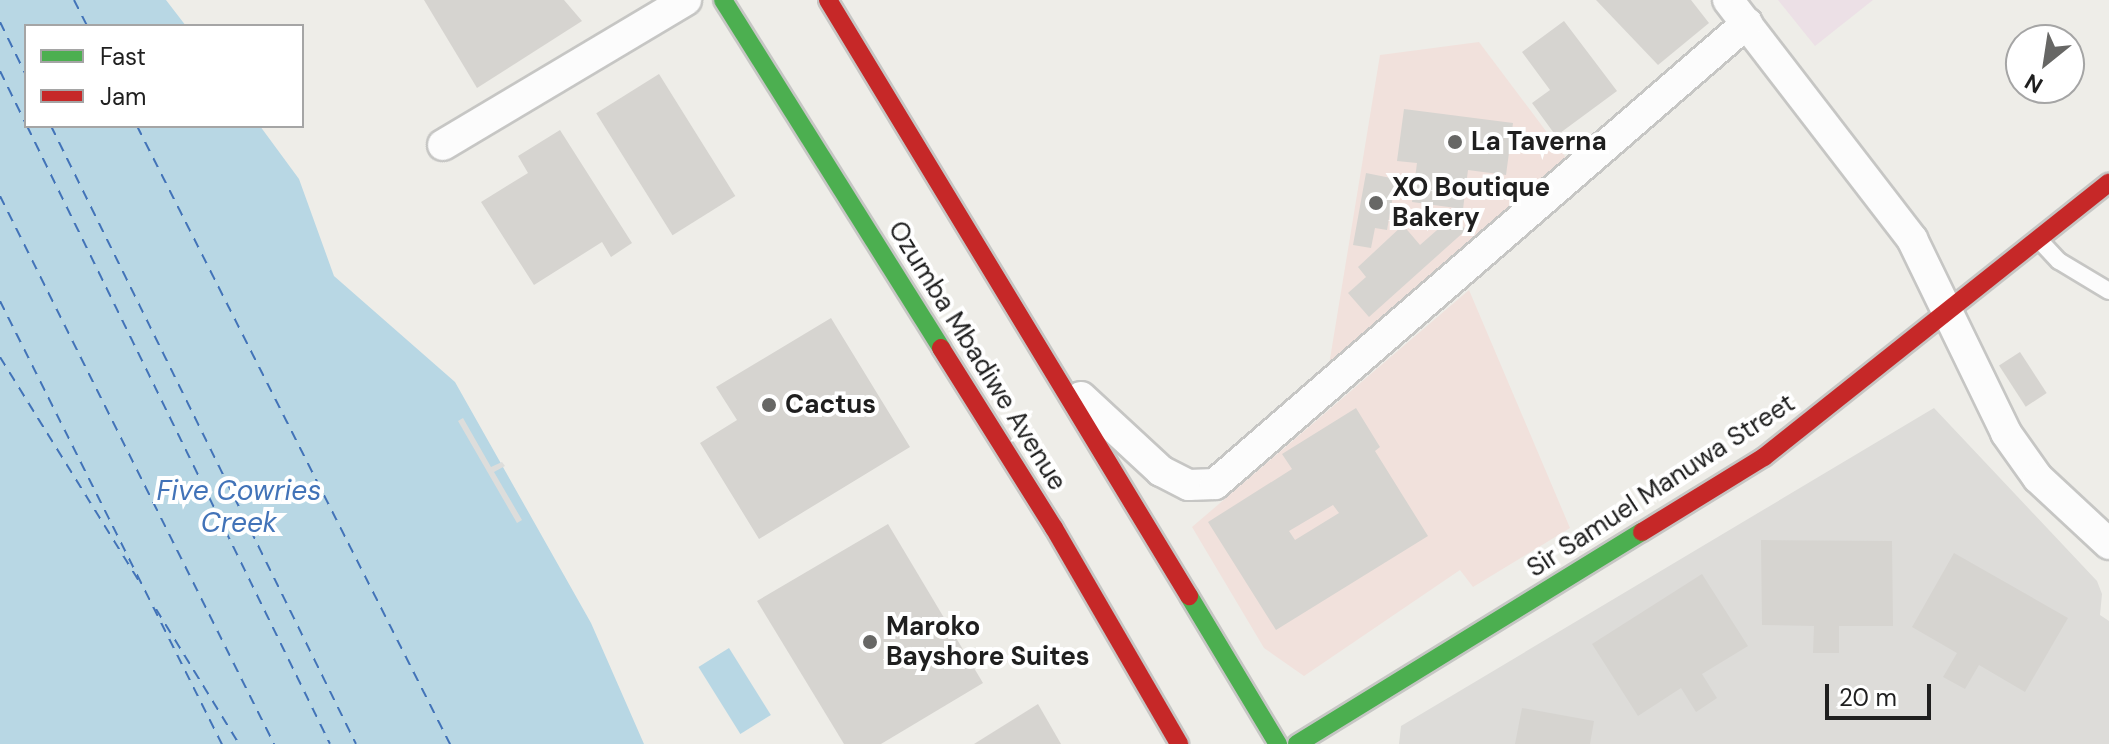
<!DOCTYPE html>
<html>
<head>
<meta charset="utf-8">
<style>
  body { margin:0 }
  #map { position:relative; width:2109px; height:744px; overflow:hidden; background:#eeede8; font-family:"DM Sans",sans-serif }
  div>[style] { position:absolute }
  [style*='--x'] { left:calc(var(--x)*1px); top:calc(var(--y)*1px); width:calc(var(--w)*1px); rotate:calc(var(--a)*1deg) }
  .residential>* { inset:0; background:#dddcd9 }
  .commercial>* { inset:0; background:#f1e1dc }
  .industrial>* { inset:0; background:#ece0e6 }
  .water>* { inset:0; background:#b8d7e4; transform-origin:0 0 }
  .pier>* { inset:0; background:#dddddb }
  .ferry>* { height:2px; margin-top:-1px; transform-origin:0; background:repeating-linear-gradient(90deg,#4273b8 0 10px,transparent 0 18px) }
  .building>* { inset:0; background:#d6d4d0; transform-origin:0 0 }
  .roads { filter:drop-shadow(2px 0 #c6c6c4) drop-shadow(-2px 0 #c6c6c4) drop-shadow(0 2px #c6c6c4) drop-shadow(0 -2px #c6c6c4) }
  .lane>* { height:16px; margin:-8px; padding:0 8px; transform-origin:8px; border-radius:8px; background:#fcfcfc }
  .street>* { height:30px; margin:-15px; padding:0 15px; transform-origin:15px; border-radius:15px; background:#fcfcfc }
  .fast>* { height:18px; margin:-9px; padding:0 9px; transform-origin:9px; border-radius:9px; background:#4caf50 }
  .jam>* { height:18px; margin:-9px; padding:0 9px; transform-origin:9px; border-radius:9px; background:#c62828 }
  .dots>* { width:22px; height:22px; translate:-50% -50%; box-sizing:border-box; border:4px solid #fff; border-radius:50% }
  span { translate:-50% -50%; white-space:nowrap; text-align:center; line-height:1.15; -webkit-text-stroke:8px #fff; paint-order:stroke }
  .poi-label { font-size:26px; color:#1f1f1f; font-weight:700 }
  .left { translate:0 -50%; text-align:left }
  .street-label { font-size:26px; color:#1f1f1f }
  .water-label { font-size:28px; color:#4273b8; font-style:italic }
  .legend { position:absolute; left:24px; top:24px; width:280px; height:104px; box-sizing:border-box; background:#fff; border:2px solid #a5a5a5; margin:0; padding:10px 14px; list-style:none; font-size:24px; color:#1f1f1f }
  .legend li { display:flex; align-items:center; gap:16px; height:40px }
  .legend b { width:40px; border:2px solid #a5a5a5 }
  .north { position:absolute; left:2005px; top:24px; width:80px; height:80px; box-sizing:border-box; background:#fff; border:2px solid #a5a5a5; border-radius:50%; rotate:210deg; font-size:22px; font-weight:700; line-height:32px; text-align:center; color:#1f1f1f }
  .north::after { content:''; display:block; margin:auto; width:28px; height:36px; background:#676765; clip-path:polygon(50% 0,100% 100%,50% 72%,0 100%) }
  .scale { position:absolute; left:1825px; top:684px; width:106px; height:36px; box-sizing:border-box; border:4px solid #1f1f1f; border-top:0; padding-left:10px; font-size:24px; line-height:28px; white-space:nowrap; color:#1f1f1f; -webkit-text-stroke:6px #fff; paint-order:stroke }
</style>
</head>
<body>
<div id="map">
  <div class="residential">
    <div style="clip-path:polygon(1934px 408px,2097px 581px,2102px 594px,2100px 615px,2109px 621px,2109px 744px,1399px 744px,1401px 726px)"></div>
  </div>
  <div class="commercial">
    <div style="clip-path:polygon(1479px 42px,1567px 159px,1328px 371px,1380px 55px)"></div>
    <div style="clip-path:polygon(1469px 290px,1570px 528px,1473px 587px,1460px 570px,1304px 676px,1264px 648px,1192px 527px)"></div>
  </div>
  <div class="industrial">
    <div style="clip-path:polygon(1778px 0,1873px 0,1815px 46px)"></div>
  </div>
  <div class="water">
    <div style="clip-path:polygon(0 0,166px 0,186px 26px,26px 26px,26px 126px,260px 126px,299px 179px,334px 276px,455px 382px,591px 623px,644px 744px,0 744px)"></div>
    <div style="left:729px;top:648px;width:79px;height:36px;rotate:58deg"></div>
  </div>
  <div class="pier">
    <div style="clip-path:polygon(463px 418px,491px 467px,502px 462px,505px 466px,494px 472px,522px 520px,517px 523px,458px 421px)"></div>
  </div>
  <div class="ferry">
    <div style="--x:74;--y:0;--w:29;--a:63"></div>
    <div style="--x:0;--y:22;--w:59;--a:63.9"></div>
    <div style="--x:0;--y:71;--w:59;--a:63.9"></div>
    <div style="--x:27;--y:126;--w:688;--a:63.88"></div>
    <div style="--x:51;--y:126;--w:689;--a:63.73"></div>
    <div style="--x:137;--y:126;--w:693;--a:63.14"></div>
    <div style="--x:0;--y:196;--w:613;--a:63.43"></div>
    <div style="--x:0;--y:301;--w:496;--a:63.4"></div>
    <div style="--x:0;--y:357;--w:266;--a:58.2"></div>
    <div style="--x:156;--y:609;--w:158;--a:58.4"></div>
  </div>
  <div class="building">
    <div style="clip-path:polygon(424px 0,564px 0,582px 21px,477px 88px)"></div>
    <div style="clip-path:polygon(1596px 0,1691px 0,1709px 23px,1658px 65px)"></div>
    <div style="clip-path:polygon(1564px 21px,1617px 91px,1556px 136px,1532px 103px,1550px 90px,1522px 52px)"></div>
    <div style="left:659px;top:74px;width:144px;height:74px;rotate:58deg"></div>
    <div style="clip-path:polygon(1404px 109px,1513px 123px,1506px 175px,1468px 170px,1463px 209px,1412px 202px,1417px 163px,1397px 161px)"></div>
    <div style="clip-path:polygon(560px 130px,632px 243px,611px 257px,602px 242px,534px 285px,481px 202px,528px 173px,518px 156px)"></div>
    <div style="clip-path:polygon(1366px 173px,1396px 179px,1387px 230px,1375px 228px,1371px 248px,1353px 245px)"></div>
    <div style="clip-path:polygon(1453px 216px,1466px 230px,1369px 317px,1348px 293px,1366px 277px,1358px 267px,1403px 225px,1420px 245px)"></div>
    <div style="clip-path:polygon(831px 318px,910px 447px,759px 539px,700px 443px,737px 420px,716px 387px)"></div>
    <div style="left:2020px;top:352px;width:49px;height:25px;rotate:57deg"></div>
    <div style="clip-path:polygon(evenodd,1356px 408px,1380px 447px,1375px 451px,1428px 536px,1276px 630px,1208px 522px,1292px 469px,1282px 454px,1356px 408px,1333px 505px,1339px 513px,1295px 540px,1289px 531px,1333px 505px)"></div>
    <div style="clip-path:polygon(888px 524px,983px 683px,881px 744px,844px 744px,757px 601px)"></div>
    <div style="clip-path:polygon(1761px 540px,1892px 541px,1893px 626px,1839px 626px,1839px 653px,1813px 653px,1814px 626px,1762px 625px)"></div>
    <div style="clip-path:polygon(1954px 553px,2068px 618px,2025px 692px,1979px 665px,1965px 689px,1943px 677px,1957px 653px,1912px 627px)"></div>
    <div style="clip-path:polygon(1702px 574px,1748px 646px,1702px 674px,1717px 698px,1696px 712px,1681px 688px,1638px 716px,1592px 644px)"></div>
    <div style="clip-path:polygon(1038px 704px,1061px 744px,974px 744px)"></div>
    <div style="clip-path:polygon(1522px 708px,1594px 721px,1590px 744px,1515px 744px)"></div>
  </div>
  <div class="roads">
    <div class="lane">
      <div style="--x:2041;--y:242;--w:26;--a:47"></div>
      <div style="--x:2059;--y:261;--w:58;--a:31"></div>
    </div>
    <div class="street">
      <div style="--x:1728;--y:0;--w:302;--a:52.4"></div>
      <div style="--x:1912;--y:239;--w:216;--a:64.1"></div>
      <div style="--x:2006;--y:433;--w:55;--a:54.6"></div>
      <div style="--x:2038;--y:478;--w:97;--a:42.9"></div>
      <div style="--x:443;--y:145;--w:283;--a:-30.8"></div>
      <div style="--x:1081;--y:397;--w:109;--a:42.8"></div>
      <div style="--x:1161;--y:471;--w:31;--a:27"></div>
      <div style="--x:1189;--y:485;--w:26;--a:-2"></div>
      <div style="--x:1215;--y:484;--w:704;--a:-40.91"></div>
    </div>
    <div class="fast">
      <div style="--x:723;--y:0;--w:411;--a:57.9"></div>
      <div style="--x:1189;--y:596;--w:173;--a:59"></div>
      <div style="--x:1297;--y:744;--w:405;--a:-31.6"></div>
    </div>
    <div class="jam">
      <div style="--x:828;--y:0;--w:697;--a:58.8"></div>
      <div style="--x:941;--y:348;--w:213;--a:57.9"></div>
      <div style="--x:1054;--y:528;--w:250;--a:59.9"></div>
      <div style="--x:1642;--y:532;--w:143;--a:-31.6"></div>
      <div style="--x:1764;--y:457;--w:441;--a:-38.5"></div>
    </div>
  </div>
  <div class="dots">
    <div style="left:1455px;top:142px;background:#676765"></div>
    <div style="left:1376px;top:203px;background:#676765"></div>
    <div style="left:769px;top:405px;background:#676765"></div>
    <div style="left:870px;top:642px;background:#676765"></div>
  </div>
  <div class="poi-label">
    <span class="left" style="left:1471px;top:142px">La Taverna</span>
    <span class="left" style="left:1392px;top:203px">XO Boutique<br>Bakery</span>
    <span class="left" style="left:785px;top:405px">Cactus</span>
    <span class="left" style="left:886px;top:642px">Maroko<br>Bayshore Suites</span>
  </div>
  <div class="street-label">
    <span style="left:977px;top:356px;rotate:58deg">Ozumba Mbadiwe Avenue</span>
    <span style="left:1661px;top:486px;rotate:-33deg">Sir Samuel Manuwa Street</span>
  </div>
  <div class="water-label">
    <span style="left:239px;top:507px">Five Cowries<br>Creek</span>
  </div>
  <ul class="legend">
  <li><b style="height:10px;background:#4caf50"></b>Fast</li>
  <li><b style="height:10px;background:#c62828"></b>Jam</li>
  </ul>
  <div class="north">N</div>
  <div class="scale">20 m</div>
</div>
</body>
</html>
